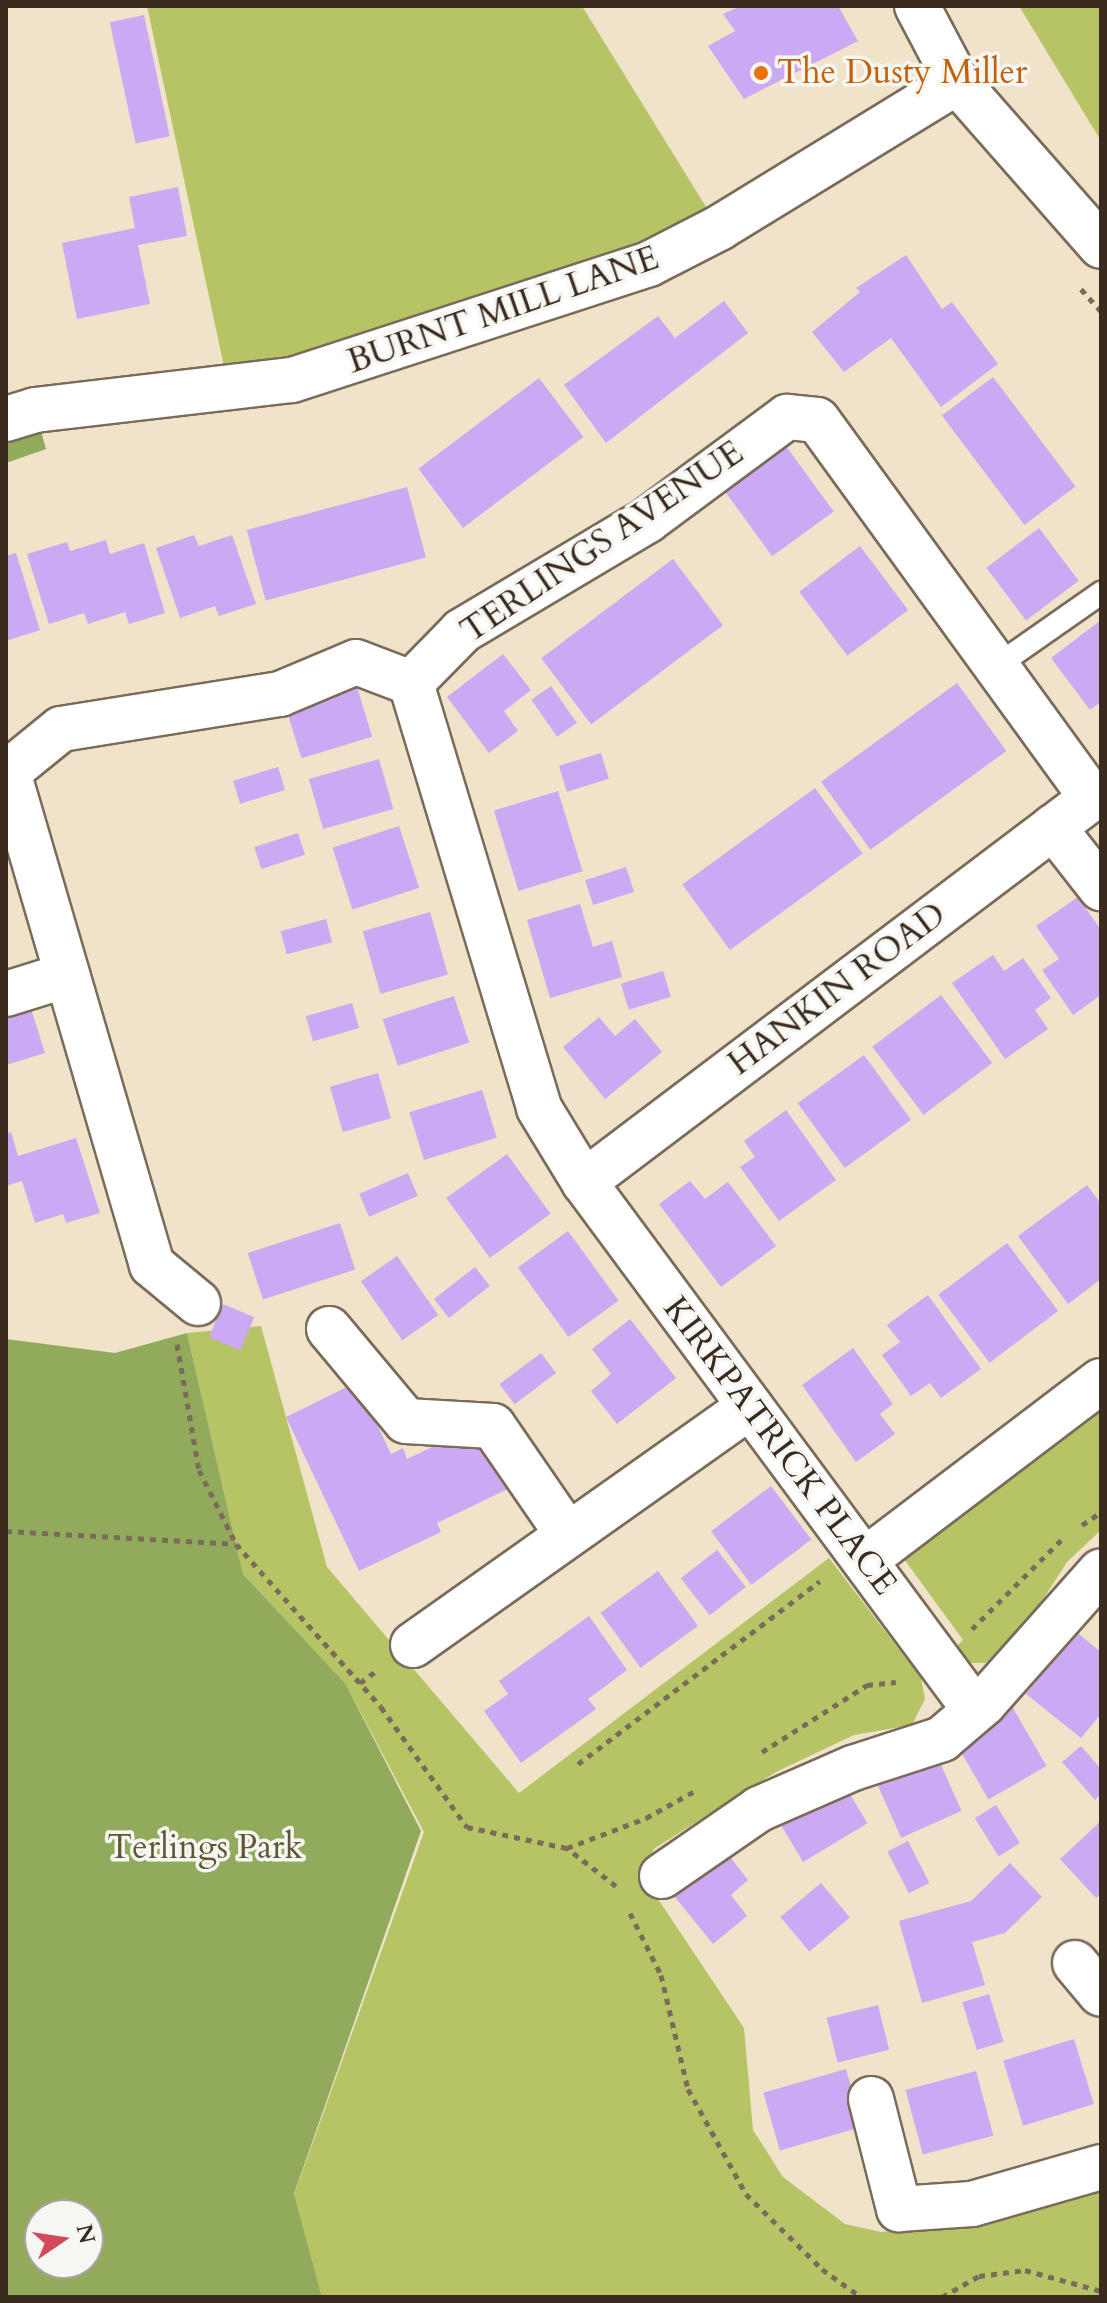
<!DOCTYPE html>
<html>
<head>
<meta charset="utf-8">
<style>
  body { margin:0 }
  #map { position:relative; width:1107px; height:2303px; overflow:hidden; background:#f0e3c9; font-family:Cardo,serif }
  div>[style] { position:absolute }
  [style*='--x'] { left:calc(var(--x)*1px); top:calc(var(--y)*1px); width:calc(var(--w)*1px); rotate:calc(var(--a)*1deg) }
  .green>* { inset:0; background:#b7c466 }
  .forest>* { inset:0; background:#91aa5b }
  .building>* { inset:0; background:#cba9f3; transform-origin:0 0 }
  .path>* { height:5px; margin-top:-2.5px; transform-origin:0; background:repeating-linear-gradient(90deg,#7a6b5a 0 6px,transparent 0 12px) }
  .roads { filter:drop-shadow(2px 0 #7a6b5a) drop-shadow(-2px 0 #7a6b5a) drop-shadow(0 2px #7a6b5a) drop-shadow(0 -2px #7a6b5a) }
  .lane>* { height:22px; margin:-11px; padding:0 11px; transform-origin:11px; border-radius:11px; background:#fff }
  .street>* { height:44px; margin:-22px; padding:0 22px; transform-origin:22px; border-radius:22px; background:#fff }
  .secondary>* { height:44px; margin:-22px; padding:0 22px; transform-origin:22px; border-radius:22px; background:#fff }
  .dots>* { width:22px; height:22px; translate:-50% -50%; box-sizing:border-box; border:4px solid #f6f6f2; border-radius:50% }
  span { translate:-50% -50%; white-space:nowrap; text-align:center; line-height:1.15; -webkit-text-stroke:7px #f6f6f2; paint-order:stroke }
  .food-label { font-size:34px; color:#c56008 }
  .left { translate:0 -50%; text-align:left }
  .street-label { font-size:34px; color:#3b2a1e }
  .park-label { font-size:34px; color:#605834 }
  .frame { position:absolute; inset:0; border:8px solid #3b2a1e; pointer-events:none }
  .north { position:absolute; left:24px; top:2199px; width:80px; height:80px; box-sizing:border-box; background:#f6f6f2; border:2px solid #aba49d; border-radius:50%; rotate:77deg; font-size:22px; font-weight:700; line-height:32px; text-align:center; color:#3b2a1e }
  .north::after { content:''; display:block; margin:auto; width:28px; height:36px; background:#d1495b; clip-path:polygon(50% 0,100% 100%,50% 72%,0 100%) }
</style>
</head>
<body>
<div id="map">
  <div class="green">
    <div style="clip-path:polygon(147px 6px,582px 6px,719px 228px,229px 390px)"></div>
    <div style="clip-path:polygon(1019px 6px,1101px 6px,1101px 141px)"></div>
    <div style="clip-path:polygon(261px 1326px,327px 1567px,519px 1793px,829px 1558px,921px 1678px,925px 1699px,912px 1725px,854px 1735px,776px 1772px,655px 1848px,644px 1865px,654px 1893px,744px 2028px,753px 2130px,783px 2177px,845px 2224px,881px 2232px,914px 2229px,1101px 2183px,1101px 2297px,322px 2297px,294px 2195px,424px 1832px,345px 1683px,243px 1574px,187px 1333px)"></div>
    <div style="clip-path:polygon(1101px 1396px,1101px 1530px,1067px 1562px,1022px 1632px,1002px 1654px,985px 1663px,969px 1663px,953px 1650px,963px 1640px,896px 1548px)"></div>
  </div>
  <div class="forest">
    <div style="clip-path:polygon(35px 410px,46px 449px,6px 463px,6px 414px)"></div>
    <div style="clip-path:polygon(evenodd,187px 1333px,243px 1574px,345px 1683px,421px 1831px,294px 2194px,322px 2297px,6px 2297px,6px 1339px,115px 1353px,187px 1333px,40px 2215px,88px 2215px,88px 2263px,40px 2263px,40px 2215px)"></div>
  </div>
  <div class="building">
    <div style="clip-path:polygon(741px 6px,838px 6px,858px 41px,744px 99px,708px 46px,735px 31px,723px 14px)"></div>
    <div style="left:144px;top:15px;width:124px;height:35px;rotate:78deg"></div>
    <div style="clip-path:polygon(178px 187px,187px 236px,138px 245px,150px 304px,77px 319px,62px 243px,135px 228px,129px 197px)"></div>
    <div style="clip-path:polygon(906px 255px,942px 309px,952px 302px,998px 364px,941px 407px,891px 338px,844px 372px,812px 332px,860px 292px,856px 288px)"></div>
    <div style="clip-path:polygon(724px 301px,748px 333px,606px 443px,564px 385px,658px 316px,675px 338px)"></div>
    <div style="left:993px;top:377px;width:137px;height:64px;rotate:53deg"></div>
    <div style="left:539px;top:378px;width:74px;height:151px;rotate:53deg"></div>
    <div style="left:786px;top:446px;width:81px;height:76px;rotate:54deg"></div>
    <div style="left:407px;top:487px;width:73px;height:166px;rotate:75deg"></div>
    <div style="left:1039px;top:528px;width:66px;height:66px;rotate:53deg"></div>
    <div style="clip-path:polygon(194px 535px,199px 546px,232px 535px,256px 604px,219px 616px,215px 606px,180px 618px,156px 548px)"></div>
    <div style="clip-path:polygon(106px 540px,110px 554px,144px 543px,165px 613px,129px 624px,125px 612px,88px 624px,84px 613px,49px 624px,27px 554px,67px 542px,70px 551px)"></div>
    <div style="left:860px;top:546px;width:80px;height:76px;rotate:53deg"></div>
    <div style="clip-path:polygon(16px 553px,40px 630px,6px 641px,6px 556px)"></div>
    <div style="left:673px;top:559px;width:83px;height:165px;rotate:53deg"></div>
    <div style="clip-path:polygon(1101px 620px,1101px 702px,1090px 710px,1051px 658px)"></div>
    <div style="clip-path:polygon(503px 654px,531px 690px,504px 711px,518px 731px,489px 753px,447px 697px)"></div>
    <div style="left:957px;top:683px;width:84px;height:168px;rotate:54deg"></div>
    <div style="left:551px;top:686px;width:45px;height:24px;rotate:55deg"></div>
    <div style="left:357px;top:687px;width:52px;height:74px;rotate:73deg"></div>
    <div style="left:601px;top:753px;width:27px;height:44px;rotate:73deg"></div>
    <div style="left:379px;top:759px;width:52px;height:73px;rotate:74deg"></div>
    <div style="left:278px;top:767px;width:24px;height:47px;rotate:73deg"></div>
    <div style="left:815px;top:788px;width:81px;height:164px;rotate:54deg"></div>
    <div style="left:558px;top:791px;width:84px;height:67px;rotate:73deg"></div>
    <div style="left:399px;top:826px;width:65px;height:70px;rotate:72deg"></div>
    <div style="left:298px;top:833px;width:23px;height:46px;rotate:72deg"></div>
    <div style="left:626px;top:867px;width:26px;height:43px;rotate:72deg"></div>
    <div style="clip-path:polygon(1078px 897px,1101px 930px,1101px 995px,1073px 1015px,1042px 970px,1059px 959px,1036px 926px)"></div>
    <div style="clip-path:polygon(580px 904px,593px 947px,612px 941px,622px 977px,550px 998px,527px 920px)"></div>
    <div style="left:430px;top:912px;width:65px;height:70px;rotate:74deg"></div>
    <div style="left:326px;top:919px;width:24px;height:47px;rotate:75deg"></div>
    <div style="clip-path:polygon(993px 955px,1004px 971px,1023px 958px,1051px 998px,1035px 1010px,1048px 1029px,1005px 1059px,952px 983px)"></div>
    <div style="left:663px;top:971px;width:27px;height:44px;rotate:73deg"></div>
    <div style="clip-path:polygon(26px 993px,45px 1053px,6px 1065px,6px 999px)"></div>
    <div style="left:941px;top:995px;width:85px;height:86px;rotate:53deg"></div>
    <div style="left:454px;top:996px;width:49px;height:75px;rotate:72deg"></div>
    <div style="left:352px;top:1003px;width:26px;height:48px;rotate:74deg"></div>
    <div style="clip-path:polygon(599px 1017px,615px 1036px,635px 1019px,662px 1052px,605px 1099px,563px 1047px)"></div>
    <div style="left:864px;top:1055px;width:80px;height:82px;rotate:54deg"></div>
    <div style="left:378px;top:1073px;width:47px;height:50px;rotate:74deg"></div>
    <div style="left:482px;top:1090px;width:50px;height:76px;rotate:73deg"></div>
    <div style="clip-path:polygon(786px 1110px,836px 1180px,779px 1221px,740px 1167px,755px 1157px,744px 1141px)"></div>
    <div style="clip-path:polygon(11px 1132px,18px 1156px,76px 1138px,100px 1213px,66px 1223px,63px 1214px,35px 1223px,22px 1181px,6px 1186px,6px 1134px)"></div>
    <div style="left:507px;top:1154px;width:74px;height:75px;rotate:54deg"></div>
    <div style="left:408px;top:1173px;width:25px;height:53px;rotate:67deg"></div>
    <div style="clip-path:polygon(690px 1181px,705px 1199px,728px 1182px,776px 1246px,721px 1287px,659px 1204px)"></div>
    <div style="clip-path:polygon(1087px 1185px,1101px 1204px,1101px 1279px,1068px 1304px,1018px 1236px)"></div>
    <div style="left:340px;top:1223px;width:49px;height:97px;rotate:72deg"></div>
    <div style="left:568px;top:1231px;width:86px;height:62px;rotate:54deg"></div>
    <div style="left:1007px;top:1243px;width:85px;height:86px;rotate:53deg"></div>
    <div style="left:397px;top:1256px;width:72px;height:44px;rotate:55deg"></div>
    <div style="left:475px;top:1267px;width:24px;height:52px;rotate:52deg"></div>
    <div style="clip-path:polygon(928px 1295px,981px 1369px,941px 1398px,930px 1383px,911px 1396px,882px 1355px,900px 1342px,887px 1325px)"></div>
    <div style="left:223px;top:1304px;width:34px;height:36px;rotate:23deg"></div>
    <div style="clip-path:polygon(630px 1319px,676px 1378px,617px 1424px,591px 1391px,611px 1374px,592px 1349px)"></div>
    <div style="clip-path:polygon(853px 1348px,893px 1404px,880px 1414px,895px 1434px,856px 1462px,802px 1385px)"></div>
    <div style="left:541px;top:1353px;width:25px;height:52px;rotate:53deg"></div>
    <div style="clip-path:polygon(357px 1382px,391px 1454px,403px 1448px,407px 1459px,481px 1424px,512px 1487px,437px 1523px,441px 1532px,359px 1571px,286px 1417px)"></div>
    <div style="left:771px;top:1486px;width:67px;height:75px;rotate:53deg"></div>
    <div style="left:717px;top:1550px;width:47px;height:46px;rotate:52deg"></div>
    <div style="left:658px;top:1571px;width:68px;height:71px;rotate:54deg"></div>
    <div style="clip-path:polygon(589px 1616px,627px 1670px,588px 1699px,596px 1709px,521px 1763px,484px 1711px,508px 1694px,499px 1681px)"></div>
    <div style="clip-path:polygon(1069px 1626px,1101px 1652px,1101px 1714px,1081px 1738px,1026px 1694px,1052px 1662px,1046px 1656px)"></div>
    <div style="left:1013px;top:1708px;width:67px;height:67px;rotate:60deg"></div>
    <div style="clip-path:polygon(1081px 1746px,1101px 1769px,1101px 1794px,1095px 1800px,1062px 1762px)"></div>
    <div style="left:933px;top:1747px;width:70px;height:66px;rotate:66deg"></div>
    <div style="left:836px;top:1771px;width:61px;height:75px;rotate:59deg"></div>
    <div style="left:996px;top:1805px;width:45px;height:25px;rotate:58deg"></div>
    <div style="clip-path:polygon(1101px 1821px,1101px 1893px,1096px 1898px,1060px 1859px)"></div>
    <div style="left:908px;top:1841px;width:47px;height:23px;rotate:63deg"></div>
    <div style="clip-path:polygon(720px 1844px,748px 1880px,731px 1895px,747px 1916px,713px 1944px,666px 1886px)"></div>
    <div style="clip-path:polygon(1010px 1863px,1042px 1897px,1005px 1933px,972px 1942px,985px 1985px,922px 2003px,899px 1921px,971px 1901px)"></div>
    <div style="left:821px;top:1883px;width:45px;height:53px;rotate:50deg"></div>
    <div style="left:989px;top:1994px;width:50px;height:28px;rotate:73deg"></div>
    <div style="left:878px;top:2005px;width:46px;height:53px;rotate:76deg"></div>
    <div style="left:1074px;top:2039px;width:68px;height:74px;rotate:73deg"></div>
    <div style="left:846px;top:2069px;width:60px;height:86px;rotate:74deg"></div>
    <div style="left:976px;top:2071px;width:67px;height:73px;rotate:75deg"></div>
  </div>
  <div class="path">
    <div style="--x:1081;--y:289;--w:30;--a:48"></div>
    <div style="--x:177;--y:1344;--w:128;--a:80.1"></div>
    <div style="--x:199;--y:1470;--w:83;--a:63.4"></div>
    <div style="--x:236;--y:1544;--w:218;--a:48.3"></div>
    <div style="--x:381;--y:1707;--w:148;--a:54.4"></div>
    <div style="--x:467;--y:1827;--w:102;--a:11.9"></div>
    <div style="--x:1082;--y:1525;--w:23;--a:-34"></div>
    <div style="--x:6;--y:1531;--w:229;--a:3.2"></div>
    <div style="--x:972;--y:1629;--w:126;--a:-45"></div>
    <div style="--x:360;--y:1683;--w:20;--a:-37"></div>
    <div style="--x:762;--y:1752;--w:125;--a:-32.5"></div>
    <div style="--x:867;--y:1685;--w:29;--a:-6"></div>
    <div style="--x:578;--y:1764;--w:303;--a:-37.1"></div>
    <div style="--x:616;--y:1886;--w:62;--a:-142.2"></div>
    <div style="--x:567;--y:1848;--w:85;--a:-20.8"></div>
    <div style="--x:646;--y:1818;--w:56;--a:-28.9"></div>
    <div style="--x:630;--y:1913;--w:69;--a:63.4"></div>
    <div style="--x:661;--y:1975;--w:117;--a:76.7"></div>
    <div style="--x:688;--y:2089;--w:120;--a:61.1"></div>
    <div style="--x:746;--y:2194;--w:107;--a:44.6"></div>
    <div style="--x:822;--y:2269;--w:48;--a:35.7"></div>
    <div style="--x:942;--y:2297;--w:43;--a:-29.6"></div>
    <div style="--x:979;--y:2276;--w:46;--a:-7.4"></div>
    <div style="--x:1025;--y:2270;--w:79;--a:15.4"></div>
  </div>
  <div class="roads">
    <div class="lane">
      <div style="--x:998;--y:665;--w:126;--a:-35"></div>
    </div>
    <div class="street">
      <div style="--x:6;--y:419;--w:30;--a:-17"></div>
      <div style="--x:35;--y:410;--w:259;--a:-6.7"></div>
      <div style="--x:292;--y:380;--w:375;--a:-18"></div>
      <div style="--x:649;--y:264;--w:79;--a:-27.2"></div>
      <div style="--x:719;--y:228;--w:279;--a:-31.5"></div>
      <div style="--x:1053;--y:827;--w:78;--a:51.8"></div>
      <div style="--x:6;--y:994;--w:64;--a:-17.3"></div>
      <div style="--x:584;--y:1182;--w:637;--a:-37.09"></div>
      <div style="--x:1092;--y:798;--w:467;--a:-126"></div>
      <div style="--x:817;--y:420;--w:30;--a:-174"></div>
      <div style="--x:787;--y:417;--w:173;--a:143.5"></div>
      <div style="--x:648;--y:520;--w:217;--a:149.2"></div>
      <div style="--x:462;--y:631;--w:73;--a:134.4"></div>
      <div style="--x:411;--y:683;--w:444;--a:73.2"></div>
      <div style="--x:539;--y:1108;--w:87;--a:58.7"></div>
      <div style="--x:584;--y:1182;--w:657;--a:53.48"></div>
      <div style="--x:198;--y:1303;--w:60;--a:-140.4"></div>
      <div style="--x:152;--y:1265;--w:514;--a:-106.28"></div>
      <div style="--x:8;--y:772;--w:68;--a:-39.1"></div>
      <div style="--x:61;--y:729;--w:222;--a:-9.1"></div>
      <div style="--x:280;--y:694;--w:82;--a:-22.8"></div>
      <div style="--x:356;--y:662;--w:59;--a:20.9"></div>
      <div style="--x:329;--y:1329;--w:120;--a:50.1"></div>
      <div style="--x:406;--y:1421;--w:87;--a:3.3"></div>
      <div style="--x:493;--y:1426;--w:132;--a:55.5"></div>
      <div style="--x:865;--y:1560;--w:296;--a:-37.2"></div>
      <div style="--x:413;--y:1645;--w:413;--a:-35.3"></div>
      <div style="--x:662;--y:1876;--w:118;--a:-34.6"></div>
      <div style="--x:759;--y:1809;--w:103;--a:-23.6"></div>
      <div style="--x:853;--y:1768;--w:94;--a:-18"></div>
      <div style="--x:942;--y:1739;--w:55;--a:-40.6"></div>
      <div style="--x:984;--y:1703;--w:176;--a:-48.4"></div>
      <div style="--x:1075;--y:1963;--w:40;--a:50"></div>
      <div style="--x:871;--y:2099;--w:114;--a:75.7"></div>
      <div style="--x:899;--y:2209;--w:73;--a:-3.9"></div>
      <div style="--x:972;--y:2204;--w:134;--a:-16"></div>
    </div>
    <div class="secondary">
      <div style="--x:917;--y:6;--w:86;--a:62.2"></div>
      <div style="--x:957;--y:82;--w:218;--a:48.7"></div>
    </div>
  </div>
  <div class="dots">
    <div style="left:761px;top:73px;background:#e8710a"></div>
  </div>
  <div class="food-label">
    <span class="left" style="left:777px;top:73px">The Dusty Miller</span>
  </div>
  <div class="street-label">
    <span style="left:503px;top:310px;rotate:-19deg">BURNT MILL LANE</span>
    <span style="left:602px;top:542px;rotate:-34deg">TERLINGS AVENUE</span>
    <span style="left:837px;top:989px;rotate:-37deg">HANKIN ROAD</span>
    <span style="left:780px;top:1446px;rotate:53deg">KIRKPATRICK PLACE</span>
  </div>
  <div class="park-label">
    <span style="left:205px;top:1848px">Terlings Park</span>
  </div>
  <div class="frame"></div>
  <div class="north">N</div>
</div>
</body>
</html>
